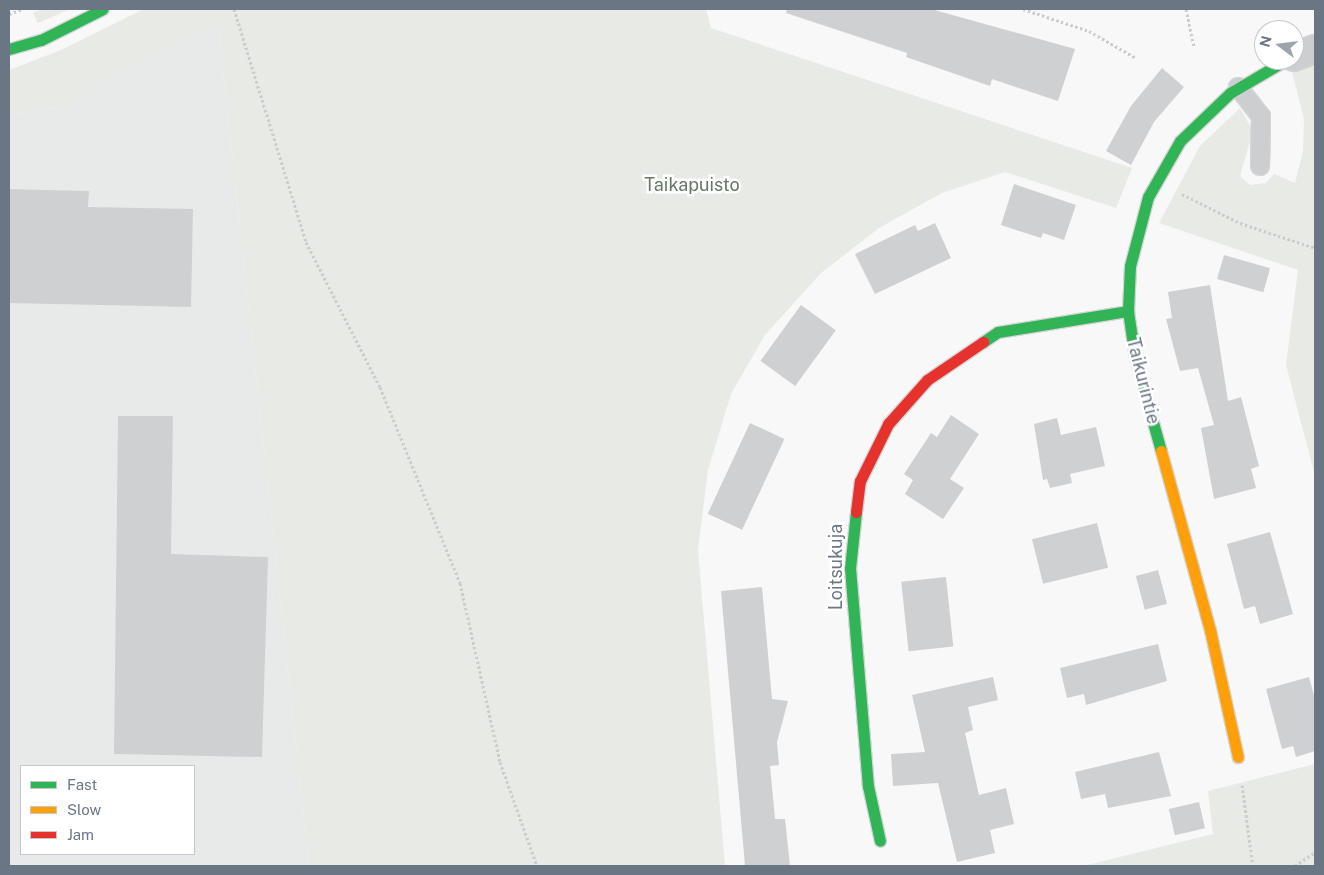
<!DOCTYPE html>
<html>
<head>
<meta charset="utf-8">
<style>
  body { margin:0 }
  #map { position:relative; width:1324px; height:875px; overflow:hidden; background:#f8f8f8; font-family:"Public Sans",sans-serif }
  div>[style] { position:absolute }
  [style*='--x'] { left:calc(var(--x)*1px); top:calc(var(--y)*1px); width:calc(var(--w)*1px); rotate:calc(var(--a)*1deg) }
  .built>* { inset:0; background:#e8eaea }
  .green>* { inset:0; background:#e8eae6 }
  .building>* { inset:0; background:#cfd0d2; transform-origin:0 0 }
  .path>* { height:3px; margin-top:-1.5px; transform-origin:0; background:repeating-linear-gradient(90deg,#cbcccd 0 2.5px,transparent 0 5px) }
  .roads { filter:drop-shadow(1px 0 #d4d5d6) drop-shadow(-1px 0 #d4d5d6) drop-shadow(0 1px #d4d5d6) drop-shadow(0 -1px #d4d5d6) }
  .lane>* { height:18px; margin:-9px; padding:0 9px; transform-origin:9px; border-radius:9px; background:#cdcecf }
  .street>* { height:28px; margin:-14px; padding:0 14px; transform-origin:14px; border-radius:14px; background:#cdcecf }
  .fast>* { height:11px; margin:-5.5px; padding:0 5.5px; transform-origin:5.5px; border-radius:5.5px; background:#30b455 }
  .slow>* { height:11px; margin:-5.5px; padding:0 5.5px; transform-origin:5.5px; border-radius:5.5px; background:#ff9f0a }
  .jam>* { height:11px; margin:-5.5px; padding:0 5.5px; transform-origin:5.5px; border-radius:5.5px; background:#e5322d }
  span { translate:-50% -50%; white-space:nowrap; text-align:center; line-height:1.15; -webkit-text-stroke:5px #fff; paint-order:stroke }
  .park-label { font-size:18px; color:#667865 }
  .street-label { font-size:18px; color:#6b7685 }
  .frame { position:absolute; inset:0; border:10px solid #6b7685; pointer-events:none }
  .legend { position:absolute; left:20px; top:765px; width:175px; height:90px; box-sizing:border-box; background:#fff; border:1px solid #c4c8ce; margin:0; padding:6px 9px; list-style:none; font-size:15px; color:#6b7685 }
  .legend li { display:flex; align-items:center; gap:10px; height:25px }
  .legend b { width:25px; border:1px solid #c4c8ce }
  .north { position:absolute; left:1254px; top:20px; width:50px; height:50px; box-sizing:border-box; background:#fff; border:1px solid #c4c8ce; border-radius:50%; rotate:285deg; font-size:14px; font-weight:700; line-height:20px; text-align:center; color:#6b7685 }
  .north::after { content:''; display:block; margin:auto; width:18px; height:22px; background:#9ca4ad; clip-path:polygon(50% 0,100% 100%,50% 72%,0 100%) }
</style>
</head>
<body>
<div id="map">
  <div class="built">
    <div style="clip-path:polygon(evenodd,218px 23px,309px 866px,9px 866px,9px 114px,54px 108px,218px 23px,21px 766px,194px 766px,194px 854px,21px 854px,21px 766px)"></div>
  </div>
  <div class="green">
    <div style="clip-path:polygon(43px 9px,70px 9px,38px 23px,33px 13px)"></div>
    <div style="clip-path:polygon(144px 9px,706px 9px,711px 28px,1132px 168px,1116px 208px,1005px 172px,942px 193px,879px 228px,821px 273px,765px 335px,731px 394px,708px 470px,698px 550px,725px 866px,309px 866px,218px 23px,54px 108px,9px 114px,9px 70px,61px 50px)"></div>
    <div style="clip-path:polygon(1315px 63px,1315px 476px,1286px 365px,1298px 270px,1159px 223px,1200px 146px,1240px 108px,1253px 131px,1240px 176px,1250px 185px,1266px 183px,1274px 174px,1295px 183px,1303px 151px,1304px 119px,1292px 72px)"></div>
    <div style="clip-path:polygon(1315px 764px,1315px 866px,1083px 866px,1213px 834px,1208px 791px)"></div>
  </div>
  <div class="building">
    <div style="clip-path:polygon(787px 9px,931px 9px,1075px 49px,1058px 101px,992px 79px,990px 86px,906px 57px,907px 53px,786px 13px)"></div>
    <div style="clip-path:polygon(1162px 68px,1184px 87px,1154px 122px,1131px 165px,1106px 151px,1131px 106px)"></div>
    <div style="clip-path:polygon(1014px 184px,1076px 205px,1064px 240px,1043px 233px,1041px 238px,1001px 225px)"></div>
    <div style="clip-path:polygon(9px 189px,89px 191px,88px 207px,193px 209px,191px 307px,9px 303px)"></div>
    <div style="clip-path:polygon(935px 223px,951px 258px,875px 294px,855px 254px,915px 225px,918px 231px)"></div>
    <div style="left:1224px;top:255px;width:48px;height:25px;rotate:16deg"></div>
    <div style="clip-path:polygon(1210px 285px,1228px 401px,1241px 397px,1259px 466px,1251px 469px,1256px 488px,1214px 499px,1201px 428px,1214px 425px,1198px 368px,1180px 371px,1166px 319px,1172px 318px,1168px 292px)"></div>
    <div style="left:801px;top:305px;width:43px;height:69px;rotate:36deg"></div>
    <div style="clip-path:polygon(951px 415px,979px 434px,950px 479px,964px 488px,943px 519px,905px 494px,913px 480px,904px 474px,931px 433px,937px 437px)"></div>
    <div style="clip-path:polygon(118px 416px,173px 416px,171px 554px,268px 557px,262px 757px,114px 754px)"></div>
    <div style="clip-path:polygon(1057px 418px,1061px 435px,1096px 427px,1105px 466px,1070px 474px,1072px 483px,1050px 488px,1047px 479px,1043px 480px,1034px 424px)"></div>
    <div style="left:750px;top:423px;width:38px;height:100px;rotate:25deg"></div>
    <div style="left:1097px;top:523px;width:46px;height:67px;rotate:76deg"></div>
    <div style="clip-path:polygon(1270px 532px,1293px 614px,1260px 624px,1255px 606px,1244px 609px,1227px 544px)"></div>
    <div style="left:1158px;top:570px;width:35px;height:23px;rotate:75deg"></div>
    <div style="left:946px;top:577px;width:70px;height:45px;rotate:84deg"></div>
    <div style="clip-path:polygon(762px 587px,772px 699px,788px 701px,777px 742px,779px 765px,770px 766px,775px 819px,785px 819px,790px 866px,745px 866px,721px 591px)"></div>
    <div style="clip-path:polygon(1158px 644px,1167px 681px,1086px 705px,1084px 694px,1067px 698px,1060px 668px)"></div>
    <div style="clip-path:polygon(993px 677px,998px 700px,968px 707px,973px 730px,965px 733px,979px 795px,1006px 788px,1014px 824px,990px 830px,995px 853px,957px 862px,938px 783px,893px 786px,891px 754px,925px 752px,912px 695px)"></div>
    <div style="clip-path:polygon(1309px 677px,1315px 699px,1315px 751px,1296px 757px,1293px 746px,1282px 749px,1266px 689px)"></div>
    <div style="clip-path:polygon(1159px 752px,1171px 796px,1108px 808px,1105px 794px,1081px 799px,1075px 772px)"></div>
    <div style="left:1199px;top:802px;width:27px;height:31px;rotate:77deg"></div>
  </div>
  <div class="path">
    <div style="--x:234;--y:9;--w:244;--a:72.8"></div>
    <div style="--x:306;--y:242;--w:163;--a:63"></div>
    <div style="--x:380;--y:387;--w:212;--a:67.8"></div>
    <div style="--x:460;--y:583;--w:183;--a:77.4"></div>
    <div style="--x:500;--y:762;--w:110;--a:70.4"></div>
    <div style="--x:1023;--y:9;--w:70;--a:18.4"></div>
    <div style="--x:1089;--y:31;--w:54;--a:29.9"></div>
    <div style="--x:1186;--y:9;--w:40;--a:78"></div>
    <div style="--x:9;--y:14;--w:15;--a:-20"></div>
    <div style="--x:1182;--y:194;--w:65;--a:26.6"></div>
    <div style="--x:1240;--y:223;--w:79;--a:18.4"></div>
    <div style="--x:1242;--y:785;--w:82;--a:82.3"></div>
    <div style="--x:1295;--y:866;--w:24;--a:-35"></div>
  </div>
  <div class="roads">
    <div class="lane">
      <div style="--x:1238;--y:87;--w:37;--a:52"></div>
      <div style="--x:1261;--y:116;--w:50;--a:91.1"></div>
    </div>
    <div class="street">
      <div style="--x:1294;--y:57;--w:22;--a:-21"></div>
    </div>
    <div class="fast">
      <div style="--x:9;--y:49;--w:33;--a:-16"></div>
      <div style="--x:41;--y:40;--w:69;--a:-26.6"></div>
      <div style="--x:983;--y:342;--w:18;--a:-34"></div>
      <div style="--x:998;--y:332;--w:132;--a:-9.2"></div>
      <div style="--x:1161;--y:451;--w:97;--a:-105.6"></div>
      <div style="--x:1135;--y:358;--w:48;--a:-98.5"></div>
      <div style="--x:1128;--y:311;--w:45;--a:-87.5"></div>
      <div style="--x:1130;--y:266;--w:71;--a:-75.4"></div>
      <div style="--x:1148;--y:197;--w:64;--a:-60.3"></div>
      <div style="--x:1180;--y:141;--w:69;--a:-43.8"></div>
      <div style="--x:1230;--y:93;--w:65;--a:-30.5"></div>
      <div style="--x:856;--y:512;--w:56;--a:96.1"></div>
      <div style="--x:850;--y:568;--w:219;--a:85.3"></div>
      <div style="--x:868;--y:786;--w:56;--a:77.7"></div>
    </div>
    <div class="slow">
      <div style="--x:1161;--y:451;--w:186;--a:74.7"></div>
      <div style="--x:1210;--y:630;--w:130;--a:77.6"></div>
    </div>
    <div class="jam">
      <div style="--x:856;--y:512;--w:31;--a:-83"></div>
      <div style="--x:860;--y:481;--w:64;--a:-63.8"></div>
      <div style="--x:888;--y:424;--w:59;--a:-48.4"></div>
      <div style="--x:927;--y:380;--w:68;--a:-34.2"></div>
    </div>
  </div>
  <div class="park-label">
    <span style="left:692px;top:185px">Taikapuisto</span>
  </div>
  <div class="street-label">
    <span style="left:1143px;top:381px;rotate:76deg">Taikurintie</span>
    <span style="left:836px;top:567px;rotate:-90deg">Loitsukuja</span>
  </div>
  <div class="frame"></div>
  <ul class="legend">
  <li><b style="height:6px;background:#30b455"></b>Fast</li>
  <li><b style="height:6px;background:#ff9f0a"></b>Slow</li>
  <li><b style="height:6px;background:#e5322d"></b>Jam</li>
  </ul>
  <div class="north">N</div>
</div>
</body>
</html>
